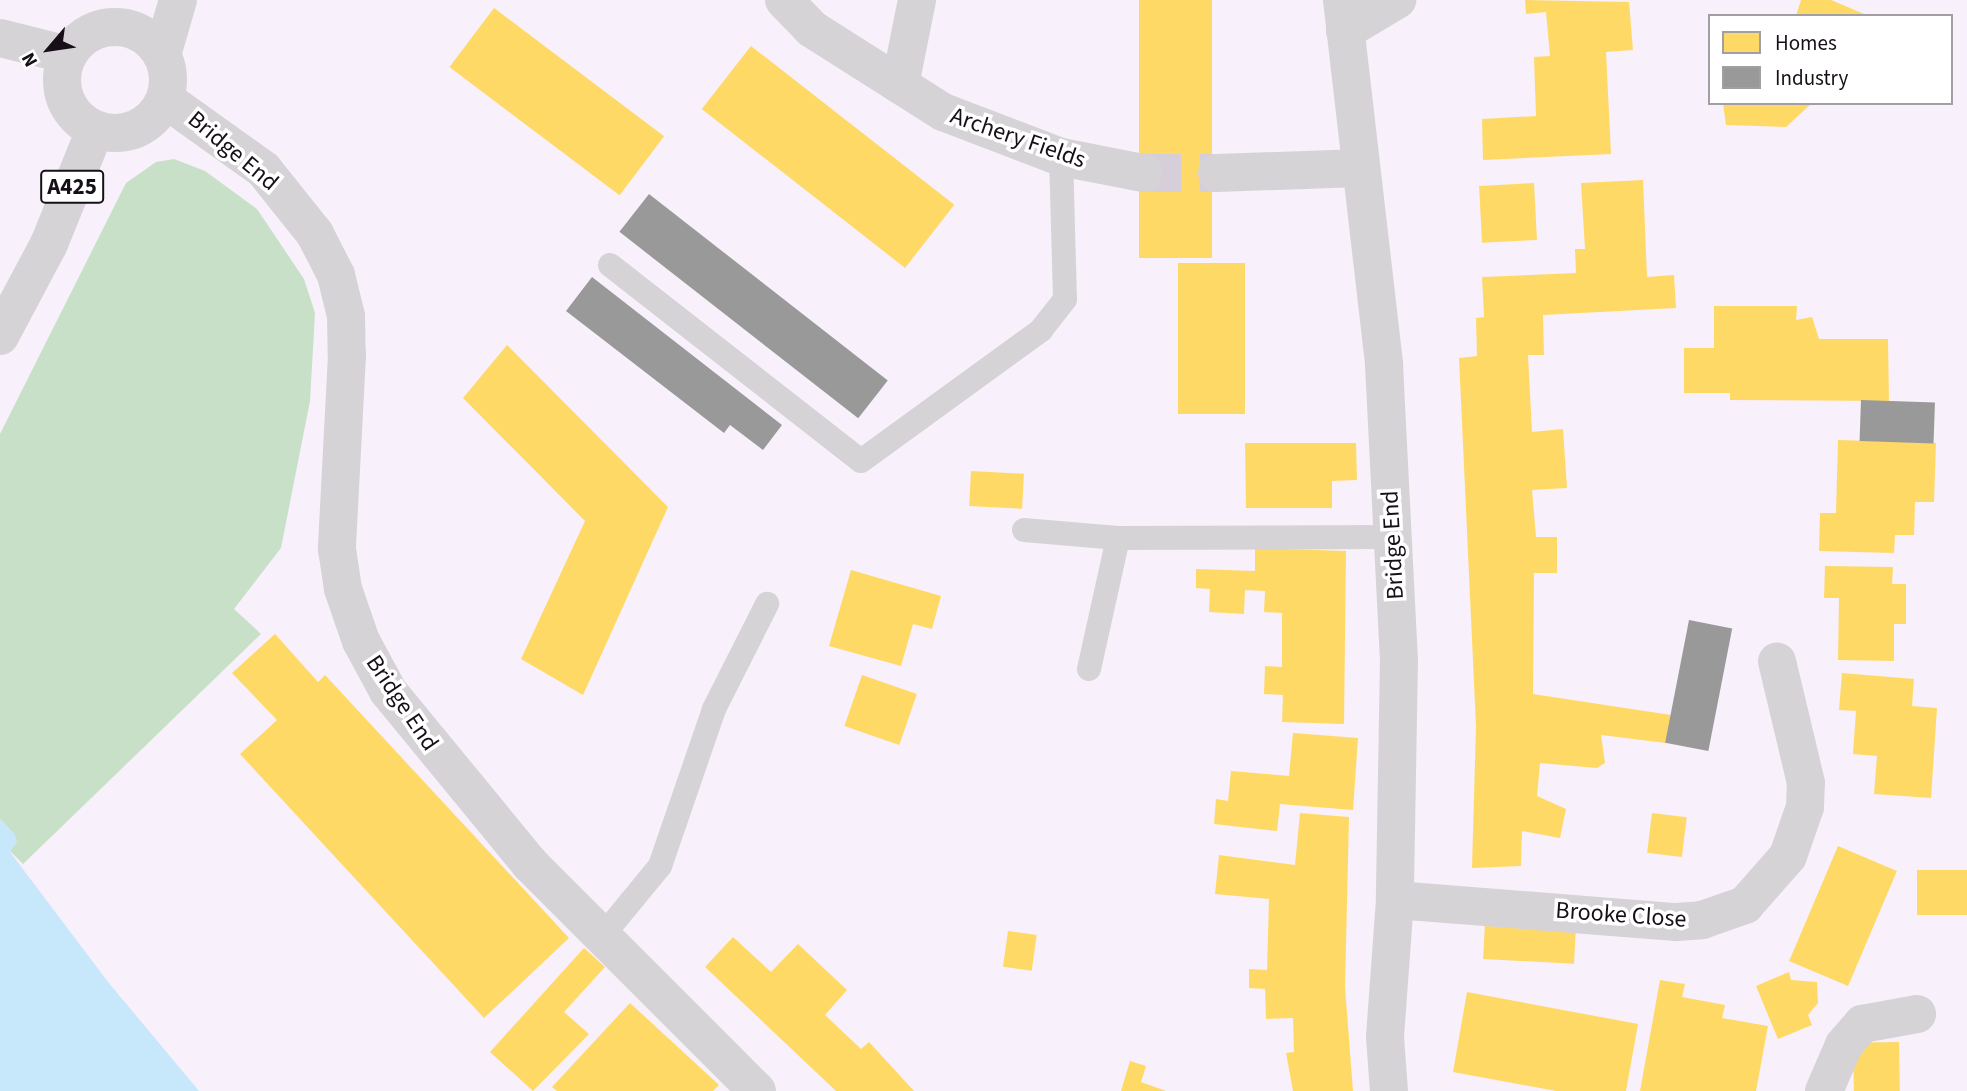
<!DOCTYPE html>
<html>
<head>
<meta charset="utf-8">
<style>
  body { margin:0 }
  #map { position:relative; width:1967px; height:1091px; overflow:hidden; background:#f8f0fa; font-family:"Source Sans 3",sans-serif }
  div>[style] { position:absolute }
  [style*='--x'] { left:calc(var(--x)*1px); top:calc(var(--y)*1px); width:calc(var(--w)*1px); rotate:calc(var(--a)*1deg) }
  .green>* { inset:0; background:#c9e0c8 }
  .water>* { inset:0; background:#c7e7fb }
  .homes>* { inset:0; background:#ffd966; transform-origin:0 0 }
  .industry>* { inset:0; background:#999; transform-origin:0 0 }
  .street-tunnel>* { height:38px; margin-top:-19px; transform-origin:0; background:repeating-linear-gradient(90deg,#d6ced8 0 38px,transparent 0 57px) }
  .lane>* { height:24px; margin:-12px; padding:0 12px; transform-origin:12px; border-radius:12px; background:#d6d3d6 }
  .street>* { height:38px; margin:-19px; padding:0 19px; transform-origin:19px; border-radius:19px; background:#d6d3d6 }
  .primary>* { height:38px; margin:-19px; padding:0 19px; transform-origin:19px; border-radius:19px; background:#d6d3d6 }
  .primary>.ring { margin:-19px; padding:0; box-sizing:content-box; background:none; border:38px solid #d6d3d6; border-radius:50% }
  span { translate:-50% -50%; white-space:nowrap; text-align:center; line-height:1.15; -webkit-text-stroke:7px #fff; paint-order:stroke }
  .shield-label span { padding:2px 5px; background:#fff; border:2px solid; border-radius:5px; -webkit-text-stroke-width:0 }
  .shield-label { font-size:23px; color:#170f18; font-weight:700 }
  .street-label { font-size:24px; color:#170f18 }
  .legend { position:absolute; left:1708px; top:14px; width:245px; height:91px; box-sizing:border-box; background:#fff; border:2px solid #a29fa3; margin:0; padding:9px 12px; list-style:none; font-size:21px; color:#170f18 }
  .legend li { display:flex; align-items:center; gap:14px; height:35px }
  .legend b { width:35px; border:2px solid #a29fa3 }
  .north { position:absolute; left:14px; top:14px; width:70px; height:70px; -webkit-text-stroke:5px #fff; paint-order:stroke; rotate:241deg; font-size:19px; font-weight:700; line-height:28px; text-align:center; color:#170f18 }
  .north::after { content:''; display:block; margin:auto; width:24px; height:32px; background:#170f18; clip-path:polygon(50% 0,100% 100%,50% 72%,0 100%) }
</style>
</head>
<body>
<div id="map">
  <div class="green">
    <div style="clip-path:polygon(174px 159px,205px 171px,257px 209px,304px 279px,315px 313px,310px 401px,281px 548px,234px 609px,261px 634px,23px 864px,10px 851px,15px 835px,0 819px,0 434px,126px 183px,156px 162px)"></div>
  </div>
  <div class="water">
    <div style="clip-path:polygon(0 819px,15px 835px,17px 842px,10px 852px,108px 982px,199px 1091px,0 1091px)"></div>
  </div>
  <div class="homes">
    <div style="left:1139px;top:0;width:73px;height:258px"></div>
    <div style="clip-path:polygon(1525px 0,1629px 2px,1633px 50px,1606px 52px,1611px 154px,1483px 160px,1482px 119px,1536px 116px,1534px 57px,1550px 56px,1546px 12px,1526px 14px)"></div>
    <div style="clip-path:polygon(1801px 0,1831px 0,1869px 16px,1796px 16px)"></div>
    <div style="left:494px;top:8px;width:213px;height:74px;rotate:37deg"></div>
    <div style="left:751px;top:46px;width:258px;height:80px;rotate:38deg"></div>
    <div style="clip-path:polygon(1723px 103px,1812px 103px,1786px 127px,1726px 125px)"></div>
    <div style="clip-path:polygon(1643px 180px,1647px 277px,1674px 275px,1676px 308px,1543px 315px,1544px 355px,1528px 355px,1532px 432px,1563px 429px,1567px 488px,1532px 490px,1536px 537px,1557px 537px,1557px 573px,1534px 573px,1533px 694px,1671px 715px,1666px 743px,1601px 735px,1605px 763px,1597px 768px,1540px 763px,1537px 796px,1566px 809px,1560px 838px,1522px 831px,1521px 866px,1472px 868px,1476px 726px,1459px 358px,1477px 356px,1476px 318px,1484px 317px,1482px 277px,1576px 273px,1575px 249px,1585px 249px,1581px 183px)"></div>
    <div style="left:1534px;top:183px;width:57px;height:55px;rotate:87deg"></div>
    <div style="left:1178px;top:263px;width:67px;height:151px"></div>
    <div style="clip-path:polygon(1714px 306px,1797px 306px,1796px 320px,1812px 317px,1819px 339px,1888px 339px,1889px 401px,1730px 400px,1730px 393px,1684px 393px,1684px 348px,1714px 348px)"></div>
    <div style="clip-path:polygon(507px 345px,668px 507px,583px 695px,521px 659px,585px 521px,463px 398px)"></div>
    <div style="clip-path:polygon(1838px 440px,1936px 443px,1934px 502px,1915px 502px,1914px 535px,1895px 535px,1894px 553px,1819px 551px,1820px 513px,1836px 513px)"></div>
    <div style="clip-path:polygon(1245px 443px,1356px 443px,1357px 480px,1332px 481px,1332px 508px,1246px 508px)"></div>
    <div style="left:971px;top:471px;width:53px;height:35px;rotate:3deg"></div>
    <div style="clip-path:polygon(1255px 548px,1346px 551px,1344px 724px,1282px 722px,1283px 695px,1264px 694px,1265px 666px,1282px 667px,1282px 613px,1264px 612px,1265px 591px,1245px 590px,1244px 614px,1209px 612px,1210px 589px,1196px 588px,1196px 569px,1255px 571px)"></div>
    <div style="clip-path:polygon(1825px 566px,1893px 567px,1892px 584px,1906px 584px,1906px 624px,1894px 624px,1894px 661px,1838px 660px,1839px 598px,1824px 598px)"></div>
    <div style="clip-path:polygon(851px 570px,941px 596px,932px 629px,913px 624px,901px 666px,829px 646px)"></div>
    <div style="clip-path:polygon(275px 634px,318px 682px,325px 675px,569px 938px,484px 1018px,240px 754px,277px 720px,232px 673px)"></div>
    <div style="clip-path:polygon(1842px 673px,1914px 679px,1912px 706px,1937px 708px,1931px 798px,1874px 794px,1877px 756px,1853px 754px,1856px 711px,1839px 710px)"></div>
    <div style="left:862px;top:675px;width:58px;height:54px;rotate:19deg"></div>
    <div style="clip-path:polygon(1293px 733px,1358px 738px,1353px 810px,1280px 804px,1277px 831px,1214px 824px,1216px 799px,1228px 801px,1231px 771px,1289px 776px)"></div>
    <div style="clip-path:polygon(1300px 813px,1349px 817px,1345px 987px,1353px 1091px,1293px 1091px,1286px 1053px,1294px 1052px,1293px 1018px,1266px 1019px,1265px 989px,1249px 988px,1249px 969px,1267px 970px,1269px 899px,1215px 894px,1219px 855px,1295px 865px)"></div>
    <div style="left:1652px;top:813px;width:35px;height:40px;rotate:7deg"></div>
    <div style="left:1838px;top:846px;width:64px;height:125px;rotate:23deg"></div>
    <div style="left:1917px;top:870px;width:50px;height:45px"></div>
    <div style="left:1485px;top:923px;width:91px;height:36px;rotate:3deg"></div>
    <div style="left:1008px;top:931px;width:29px;height:36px;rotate:8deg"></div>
    <div style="clip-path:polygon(733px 937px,771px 972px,798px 944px,847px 990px,825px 1015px,861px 1049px,869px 1042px,914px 1091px,836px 1091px,705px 967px)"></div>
    <div style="clip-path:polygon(584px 948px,605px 967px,564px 1012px,589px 1034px,533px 1091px,490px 1052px)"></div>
    <div style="clip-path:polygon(1789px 972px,1791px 980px,1817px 982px,1818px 1003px,1808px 1015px,1812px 1025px,1778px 1039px,1756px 986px)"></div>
    <div style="clip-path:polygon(1660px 980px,1685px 984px,1682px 997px,1725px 1005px,1722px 1018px,1768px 1026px,1756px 1091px,1640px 1091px)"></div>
    <div style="clip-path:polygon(1467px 992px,1638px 1024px,1626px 1091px,1556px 1091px,1453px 1072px)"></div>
    <div style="clip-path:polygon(630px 1003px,719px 1085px,713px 1091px,557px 1091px,552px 1087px)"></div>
    <div style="left:1899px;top:1042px;width:49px;height:46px;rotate:89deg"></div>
    <div style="clip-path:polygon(1130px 1061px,1146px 1066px,1141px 1082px,1166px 1091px,1121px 1091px)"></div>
  </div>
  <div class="industry">
    <div style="left:649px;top:194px;width:303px;height:48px;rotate:38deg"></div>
    <div style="clip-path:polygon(592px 277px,782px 425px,763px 450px,730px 425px,724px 433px,566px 311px)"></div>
    <div style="left:1861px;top:400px;width:74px;height:41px;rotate:2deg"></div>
    <div style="left:1689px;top:620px;width:44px;height:125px;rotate:11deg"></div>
  </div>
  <div class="street-tunnel">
    <div style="--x:1143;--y:173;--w:74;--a:0"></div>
  </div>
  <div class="lane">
    <div style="--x:610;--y:265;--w:318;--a:38"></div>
    <div style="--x:861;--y:461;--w:223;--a:-36"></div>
    <div style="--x:1041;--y:330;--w:39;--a:-52"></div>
    <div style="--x:1065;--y:299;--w:142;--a:-91.6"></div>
    <div style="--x:1024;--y:530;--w:94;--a:4.9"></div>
    <div style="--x:1118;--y:538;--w:274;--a:-0.2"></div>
    <div style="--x:1089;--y:669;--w:134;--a:-77.5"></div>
    <div style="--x:600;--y:939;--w:94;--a:-50.6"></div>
    <div style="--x:660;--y:866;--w:166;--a:-71"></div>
    <div style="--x:714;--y:709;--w:118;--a:-63.2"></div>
  </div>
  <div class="street">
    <div style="--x:784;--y:0;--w:40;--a:46"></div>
    <div style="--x:812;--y:29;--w:155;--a:32.4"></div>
    <div style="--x:943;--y:112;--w:126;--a:20.9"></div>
    <div style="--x:1061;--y:157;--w:84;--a:11"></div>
    <div style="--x:1342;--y:0;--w:367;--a:83.4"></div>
    <div style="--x:1384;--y:365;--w:294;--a:87.1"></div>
    <div style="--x:1399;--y:659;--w:241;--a:91"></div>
    <div style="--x:1395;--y:900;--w:137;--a:94.2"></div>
    <div style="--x:1385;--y:1037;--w:54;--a:85.8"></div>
    <div style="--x:1345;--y:31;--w:61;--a:-30.8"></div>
    <div style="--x:900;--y:85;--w:87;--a:-78.7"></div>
    <div style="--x:165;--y:99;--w:122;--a:35.6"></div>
    <div style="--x:264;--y:170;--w:82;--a:51.4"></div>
    <div style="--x:315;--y:234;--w:46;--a:62.9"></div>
    <div style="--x:336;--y:275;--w:42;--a:76.3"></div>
    <div style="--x:346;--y:316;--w:39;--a:89"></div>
    <div style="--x:347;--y:355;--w:194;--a:93"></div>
    <div style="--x:337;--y:549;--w:40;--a:81.5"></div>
    <div style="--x:343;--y:589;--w:55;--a:70.9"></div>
    <div style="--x:361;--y:641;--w:57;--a:61.6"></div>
    <div style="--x:388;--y:691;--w:224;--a:50.6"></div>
    <div style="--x:530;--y:864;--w:321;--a:45"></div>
    <div style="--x:1217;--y:173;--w:143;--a:-2"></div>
    <div style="--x:1395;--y:900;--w:282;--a:4.5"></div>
    <div style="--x:1676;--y:922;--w:26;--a:-4"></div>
    <div style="--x:1702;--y:920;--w:46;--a:-19.2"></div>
    <div style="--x:1745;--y:905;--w:65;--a:-48.7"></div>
    <div style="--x:1788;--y:856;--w:52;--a:-70.9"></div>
    <div style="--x:1805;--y:807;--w:24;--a:-88"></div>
    <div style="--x:1806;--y:783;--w:125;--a:-103.4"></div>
    <div style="--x:1824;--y:1091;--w:50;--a:-66.5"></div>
    <div style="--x:1844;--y:1045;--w:28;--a:-49"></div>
    <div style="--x:1862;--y:1024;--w:56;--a:-10.3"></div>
  </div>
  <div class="primary">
    <div class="ring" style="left:62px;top:27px;width:68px;height:68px"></div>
    <div style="--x:0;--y:38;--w:70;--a:14"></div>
    <div style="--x:162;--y:55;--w:57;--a:-73.8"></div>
    <div style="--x:0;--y:336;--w:104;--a:-62"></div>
    <div style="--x:49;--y:244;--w:123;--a:-68"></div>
  </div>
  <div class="shield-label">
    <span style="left:72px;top:187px">A425</span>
  </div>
  <div class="street-label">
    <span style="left:1018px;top:138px;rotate:19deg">Archery Fields</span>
    <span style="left:233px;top:151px;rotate:40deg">Bridge End</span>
    <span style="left:1393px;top:545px;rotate:-93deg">Bridge End</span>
    <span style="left:402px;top:703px;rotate:56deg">Bridge End</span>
    <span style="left:1621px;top:915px;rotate:4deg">Brooke Close</span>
  </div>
  <ul class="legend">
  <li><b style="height:19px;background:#ffd966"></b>Homes</li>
  <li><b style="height:19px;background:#999"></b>Industry</li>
  </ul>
  <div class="north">N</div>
</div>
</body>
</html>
